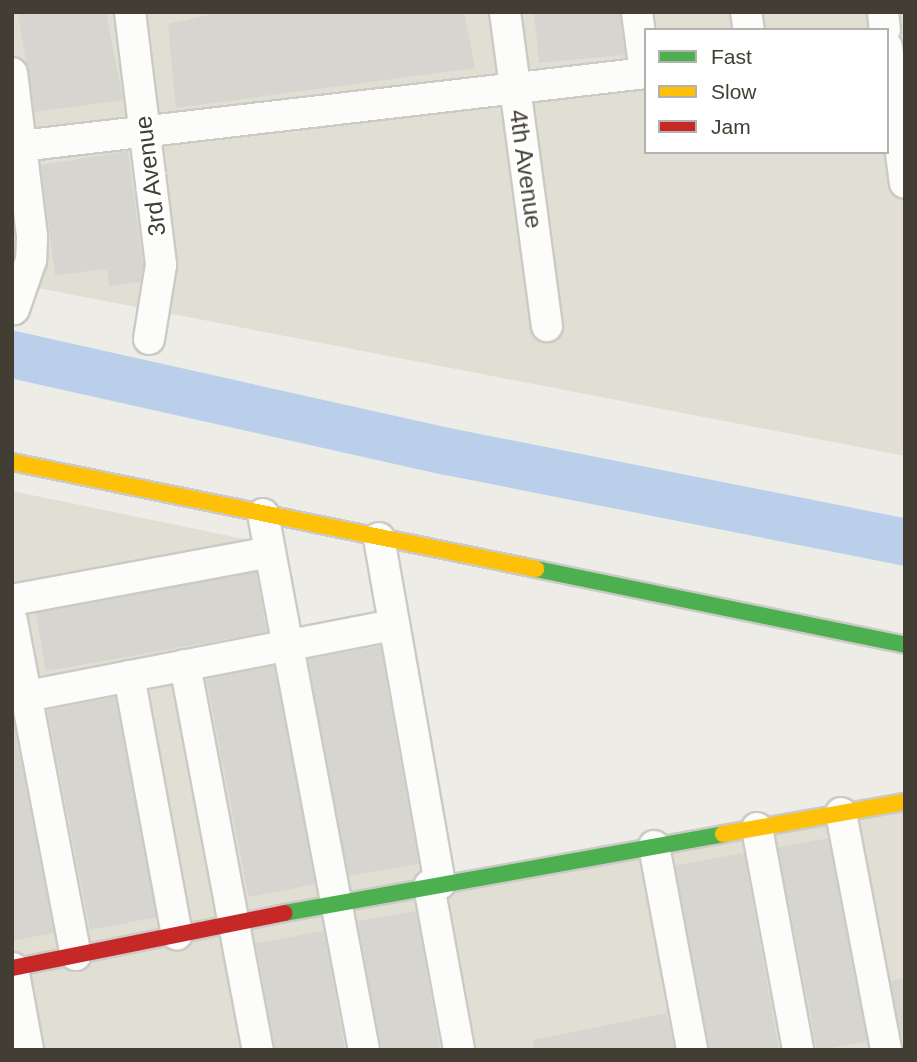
<!DOCTYPE html>
<html>
<head>
<meta charset="utf-8">
<style>
  body { margin:0 }
  #map { position:relative; width:917px; height:1062px; overflow:hidden; background:#eeece6; font-family:Helvetica,sans-serif }
  div>[style] { position:absolute }
  [style*='--x'] { left:calc(var(--x)*1px); top:calc(var(--y)*1px); width:calc(var(--w)*1px); rotate:calc(var(--a)*1deg) }
  .residential>* { inset:0; background:#e1dfd4 }
  .river>* { height:47px; margin:-23.5px; padding:0 23.5px; transform-origin:23.5px; border-radius:23.5px; background:#b9cfea }
  .building>* { inset:0; background:#d7d5cf; transform-origin:0 0 }
  .roads { filter:drop-shadow(2px 0 #cbcac4) drop-shadow(-2px 0 #cbcac4) drop-shadow(0 2px #cbcac4) drop-shadow(0 -2px #cbcac4) }
  .street>* { height:30px; margin:-15px; padding:0 15px; transform-origin:15px; border-radius:15px; background:#fcfcfb }
  .fast>* { height:16px; margin:-8px; padding:0 8px; transform-origin:8px; border-radius:8px; background:#4caf50 }
  .slow>* { height:16px; margin:-8px; padding:0 8px; transform-origin:8px; border-radius:8px; background:#ffc107 }
  .jam>* { height:16px; margin:-8px; padding:0 8px; transform-origin:8px; border-radius:8px; background:#c62828 }
  span { translate:-50% -50%; white-space:nowrap; text-align:center; line-height:1.15; -webkit-text-stroke:6px #fff; paint-order:stroke }
  .street-label { font-size:24px; color:#423e34 }
  .frame { position:absolute; inset:0; border:14px solid #423e34; pointer-events:none }
  .legend { position:absolute; left:644px; top:28px; width:245px; height:126px; box-sizing:border-box; background:#fff; border:2px solid #b3b2ae; margin:0; padding:9px 12px; list-style:none; font-size:21px; color:#423e34 }
  .legend li { display:flex; align-items:center; gap:14px; height:35px }
  .legend b { width:35px; border:2px solid #b3b2ae }
</style>
</head>
<body>
<div id="map">
  <div class="residential">
    <div style="clip-path:polygon(evenodd,12px 12px,905px 12px,905px 456px,12px 283px,12px 12px,646px 30px,887px 30px,887px 152px,646px 152px,646px 30px)"></div>
    <div style="clip-path:polygon(12px 491px,254px 541px,277px 656px,403px 635px,448px 878px,905px 797px,905px 1050px,12px 1050px)"></div>
  </div>
  <div class="river">
    <div style="--x:12;--y:354;--w:446;--a:12.6"></div>
    <div style="--x:447;--y:451;--w:467;--a:11.2"></div>
  </div>
  <div class="building">
    <div style="clip-path:polygon(18px 12px,106px 12px,123px 100px,34px 112px)"></div>
    <div style="clip-path:polygon(221px 12px,464px 12px,475px 68px,176px 108px,168px 24px)"></div>
    <div style="clip-path:polygon(534px 12px,620px 12px,625px 55px,539px 63px)"></div>
    <div style="clip-path:polygon(128px 151px,143px 265px,141px 282px,109px 286px,107px 269px,55px 275px,41px 165px)"></div>
    <div style="left:256px;top:572px;width:61px;height:224px;rotate:80deg"></div>
    <div style="left:380px;top:646px;width:221px;height:73px;rotate:80deg"></div>
    <div style="left:274px;top:666px;width:222px;height:69px;rotate:79deg"></div>
    <div style="left:115px;top:697px;width:224px;height:69px;rotate:79deg"></div>
    <div style="clip-path:polygon(12px 716px,54px 933px,12px 941px)"></div>
    <div style="left:828px;top:838px;width:207px;height:51px;rotate:79deg"></div>
    <div style="left:744px;top:853px;width:200px;height:70px;rotate:80deg"></div>
    <div style="left:416px;top:911px;width:141px;height:59px;rotate:80deg"></div>
    <div style="left:324px;top:931px;width:121px;height:69px;rotate:80deg"></div>
    <div style="clip-path:polygon(905px 978px,905px 1033px,901px 1034px,891px 981px)"></div>
    <div style="clip-path:polygon(667px 1013px,674px 1050px,534px 1050px,533px 1040px)"></div>
  </div>
  <div class="roads">
    <div class="street">
      <div style="--x:130;--y:12;--w:255;--a:83"></div>
      <div style="--x:161;--y:265;--w:75;--a:99.2"></div>
      <div style="--x:505;--y:12;--w:317;--a:82.4"></div>
      <div style="--x:637;--y:12;--w:62;--a:82.5"></div>
      <div style="--x:746;--y:12;--w:18;--a:81"></div>
      <div style="--x:883;--y:12;--w:18;--a:84"></div>
      <div style="--x:887;--y:47;--w:137;--a:82.5"></div>
      <div style="--x:12;--y:73;--w:165;--a:83"></div>
      <div style="--x:32;--y:237;--w:23;--a:92"></div>
      <div style="--x:31;--y:260;--w:52;--a:109.1"></div>
      <div style="--x:12;--y:147;--w:638;--a:-6.66"></div>
      <div style="--x:263;--y:514;--w:545;--a:79.33"></div>
      <div style="--x:379;--y:538;--w:351;--a:80"></div>
      <div style="--x:12;--y:600;--w:262;--a:-10.5"></div>
      <div style="--x:12;--y:621;--w:340;--a:79.2"></div>
      <div style="--x:185;--y:665;--w:392;--a:79.3"></div>
      <div style="--x:129;--y:676;--w:263;--a:79.5"></div>
      <div style="--x:12;--y:699;--w:389;--a:-11"></div>
      <div style="--x:841;--y:813;--w:241;--a:79.2"></div>
      <div style="--x:757;--y:828;--w:226;--a:79.5"></div>
      <div style="--x:654;--y:846;--w:208;--a:79.4"></div>
      <div style="--x:429;--y:886;--w:167;--a:79.6"></div>
      <div style="--x:13;--y:968;--w:83;--a:79.6"></div>
    </div>
    <div class="fast">
      <div style="--x:536;--y:569;--w:377;--a:11.6"></div>
      <div style="--x:285;--y:913;--w:445;--a:-10.2"></div>
    </div>
    <div class="slow">
      <div style="--x:12;--y:462;--w:535;--a:11.54"></div>
      <div style="--x:723;--y:834;--w:185;--a:-10"></div>
    </div>
    <div class="jam">
      <div style="--x:12;--y:968;--w:278;--a:-11.4"></div>
    </div>
  </div>
  <div class="street-label">
    <span style="left:526px;top:169px;rotate:82deg">4th Avenue</span>
    <span style="left:150px;top:176px;rotate:-97deg">3rd Avenue</span>
  </div>
  <div class="frame"></div>
  <ul class="legend">
  <li><b style="height:9px;background:#4caf50"></b>Fast</li>
  <li><b style="height:9px;background:#ffc107"></b>Slow</li>
  <li><b style="height:9px;background:#c62828"></b>Jam</li>
  </ul>
</div>
</body>
</html>
